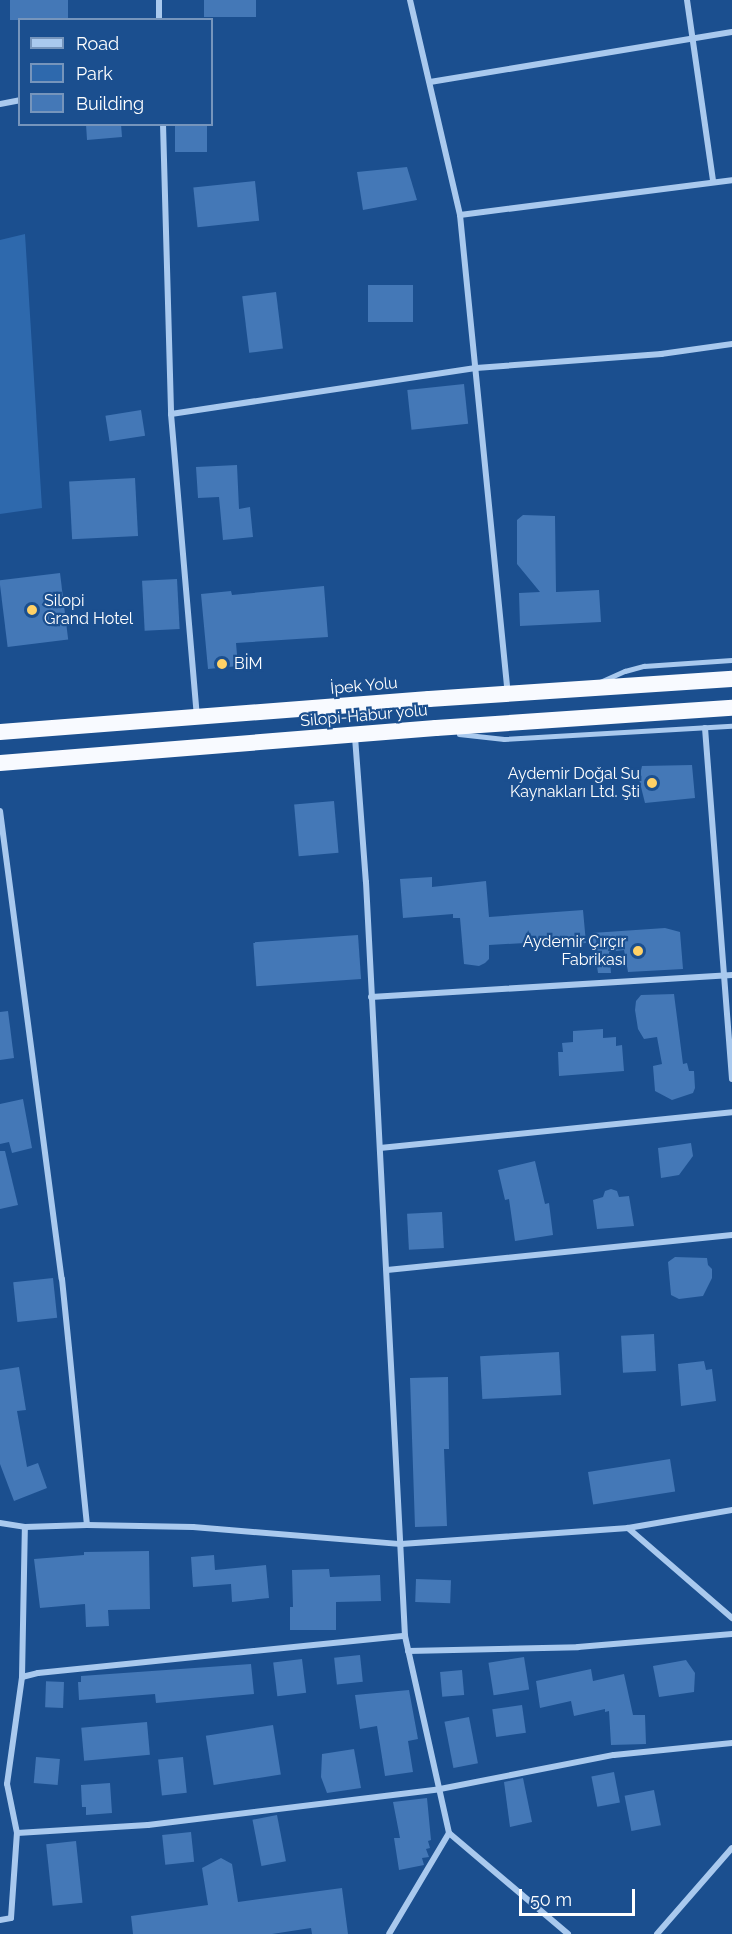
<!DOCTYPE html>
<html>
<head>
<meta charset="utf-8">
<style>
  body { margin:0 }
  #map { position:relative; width:732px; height:1934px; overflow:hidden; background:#1b4f8f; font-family:Raleway,sans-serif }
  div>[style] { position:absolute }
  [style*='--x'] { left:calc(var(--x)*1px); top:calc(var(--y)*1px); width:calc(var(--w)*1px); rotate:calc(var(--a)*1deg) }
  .green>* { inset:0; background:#2e69ad }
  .building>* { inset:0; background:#4478b7; transform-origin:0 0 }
  .service>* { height:4.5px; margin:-2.25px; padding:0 2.25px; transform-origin:2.25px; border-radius:2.25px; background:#a9c9ee }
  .minor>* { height:6px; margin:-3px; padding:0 3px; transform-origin:3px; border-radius:3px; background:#a9c9ee }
  .trunk>* { height:16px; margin:-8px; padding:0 8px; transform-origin:8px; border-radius:8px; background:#f8faff }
  .dots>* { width:16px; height:16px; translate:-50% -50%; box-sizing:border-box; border:3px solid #1b4f8f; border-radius:50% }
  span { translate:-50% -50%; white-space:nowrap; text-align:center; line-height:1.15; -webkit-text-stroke:4.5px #1b4f8f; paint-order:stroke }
  .poi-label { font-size:16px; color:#fff }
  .left { translate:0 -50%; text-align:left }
  .right { translate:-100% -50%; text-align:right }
  .street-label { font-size:16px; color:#fff }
  .legend { position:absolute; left:18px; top:18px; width:195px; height:108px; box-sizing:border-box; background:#1b4f8f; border:2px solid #7695bc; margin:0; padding:8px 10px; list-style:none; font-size:18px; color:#fff }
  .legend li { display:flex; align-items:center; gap:12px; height:30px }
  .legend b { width:30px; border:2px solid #7695bc }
  .scale { position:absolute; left:519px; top:1889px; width:116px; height:27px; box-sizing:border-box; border:3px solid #fff; border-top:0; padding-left:8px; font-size:18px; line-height:21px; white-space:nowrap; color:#fff; -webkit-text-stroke:4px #1b4f8f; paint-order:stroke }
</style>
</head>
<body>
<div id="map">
  <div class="green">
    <div style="clip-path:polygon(25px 234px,42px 508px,0 514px,0 240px)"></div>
  </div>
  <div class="building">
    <div style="left:10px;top:0;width:58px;height:20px"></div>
    <div style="left:204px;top:0;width:52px;height:17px"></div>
    <div style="clip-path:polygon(86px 124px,121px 124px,122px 137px,87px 140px)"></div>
    <div style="left:175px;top:124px;width:32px;height:28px"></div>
    <div style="clip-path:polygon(407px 167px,417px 200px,363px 210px,357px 172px)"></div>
    <div style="left:255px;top:181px;width:40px;height:62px;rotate:84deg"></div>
    <div style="left:368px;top:285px;width:45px;height:37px"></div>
    <div style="left:276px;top:292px;width:57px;height:34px;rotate:83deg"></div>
    <div style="left:464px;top:384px;width:40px;height:57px;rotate:84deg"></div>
    <div style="left:141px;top:410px;width:26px;height:36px;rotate:81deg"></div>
    <div style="clip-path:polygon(237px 465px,239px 509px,250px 507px,253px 537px,223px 540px,219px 497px,198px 498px,196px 467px)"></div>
    <div style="left:135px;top:478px;width:58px;height:66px;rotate:87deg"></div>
    <div style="clip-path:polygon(523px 515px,555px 516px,556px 592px,599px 590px,601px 622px,520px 626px,519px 593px,540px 592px,517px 564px,517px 520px)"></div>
    <div style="left:60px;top:573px;width:67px;height:61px;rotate:83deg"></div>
    <div style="left:177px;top:579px;width:50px;height:35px;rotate:87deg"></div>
    <div style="clip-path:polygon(324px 586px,328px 637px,236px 643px,238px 666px,208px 669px,201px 594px,231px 591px,232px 595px)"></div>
    <div style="clip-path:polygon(692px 765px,695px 798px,645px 803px,639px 779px,642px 766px)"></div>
    <div style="left:334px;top:801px;width:52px;height:40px;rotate:85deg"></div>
    <div style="clip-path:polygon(432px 877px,432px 887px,486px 881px,489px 917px,583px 910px,586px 943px,543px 947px,542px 942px,489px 945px,489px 959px,485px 963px,479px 966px,464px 964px,460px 918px,453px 918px,453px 914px,403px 918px,400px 879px)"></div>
    <div style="clip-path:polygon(665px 928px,680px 932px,683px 969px,628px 972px,624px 950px,609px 952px,611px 973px,598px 973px,592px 933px)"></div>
    <div style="left:358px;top:935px;width:44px;height:105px;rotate:86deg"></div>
    <div style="clip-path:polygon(674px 994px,683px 1064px,687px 1063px,689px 1071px,694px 1071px,695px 1088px,693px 1093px,672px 1100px,655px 1091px,653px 1066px,662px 1064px,657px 1037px,644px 1039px,638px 1029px,635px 1010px,636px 1001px,641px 995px)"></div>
    <div style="clip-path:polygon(8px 1011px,14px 1058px,0 1060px,0 1012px)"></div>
    <div style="clip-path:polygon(603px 1029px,603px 1038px,616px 1037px,616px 1046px,622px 1045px,624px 1071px,559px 1076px,558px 1052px,563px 1052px,562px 1043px,573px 1042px,573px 1031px)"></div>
    <div style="clip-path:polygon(23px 1099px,32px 1148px,12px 1153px,9px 1142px,0 1144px,0 1104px)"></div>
    <div style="clip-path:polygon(691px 1143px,693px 1156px,679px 1175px,661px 1178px,658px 1148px)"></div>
    <div style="clip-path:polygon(0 1151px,5px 1151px,18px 1205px,0 1209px)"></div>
    <div style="clip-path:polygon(535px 1161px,545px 1204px,549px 1203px,553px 1235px,515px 1241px,509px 1199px,505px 1200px,498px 1170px)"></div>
    <div style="clip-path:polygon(611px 1189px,617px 1191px,619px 1197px,629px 1196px,634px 1226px,597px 1229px,593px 1200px,603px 1197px,605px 1191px)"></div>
    <div style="left:442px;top:1212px;width:36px;height:35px;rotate:87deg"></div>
    <div style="clip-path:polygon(675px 1257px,707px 1258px,708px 1265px,712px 1269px,712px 1278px,703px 1296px,679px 1299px,671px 1295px,668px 1262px)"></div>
    <div style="left:53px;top:1278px;width:40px;height:40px;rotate:84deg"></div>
    <div style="left:654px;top:1334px;width:37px;height:33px;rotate:87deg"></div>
    <div style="left:559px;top:1352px;width:43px;height:79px;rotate:87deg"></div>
    <div style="clip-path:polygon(704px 1361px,706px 1370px,712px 1369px,716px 1401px,681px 1406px,678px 1364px)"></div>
    <div style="clip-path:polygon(19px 1367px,26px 1410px,17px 1411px,27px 1467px,38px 1463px,47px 1488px,14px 1501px,0 1464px,0 1370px)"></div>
    <div style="clip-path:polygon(448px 1377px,449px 1449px,444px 1449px,447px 1526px,415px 1527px,410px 1378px)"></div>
    <div style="left:670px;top:1459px;width:33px;height:83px;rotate:81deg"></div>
    <div style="clip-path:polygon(149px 1551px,150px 1609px,108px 1610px,109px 1626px,86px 1627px,85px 1604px,40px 1608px,34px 1559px,84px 1555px,84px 1552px)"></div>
    <div style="clip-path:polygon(214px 1555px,215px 1570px,266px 1565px,269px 1598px,232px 1602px,231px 1584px,193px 1587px,191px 1557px)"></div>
    <div style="clip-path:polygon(329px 1569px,330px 1577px,380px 1575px,381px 1601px,336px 1602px,336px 1630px,290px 1630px,290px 1607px,293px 1607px,292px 1570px)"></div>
    <div style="left:416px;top:1579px;width:35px;height:23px;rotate:2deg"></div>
    <div style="left:360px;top:1655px;width:27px;height:26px;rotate:84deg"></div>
    <div style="left:524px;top:1657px;width:33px;height:36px;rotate:81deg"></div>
    <div style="left:302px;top:1659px;width:34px;height:29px;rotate:83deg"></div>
    <div style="clip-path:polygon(686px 1660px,695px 1673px,694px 1692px,659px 1697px,653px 1666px)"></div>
    <div style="clip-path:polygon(251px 1664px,254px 1694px,156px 1703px,155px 1694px,79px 1700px,78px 1682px,81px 1682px,81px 1676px)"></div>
    <div style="clip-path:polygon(591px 1669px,593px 1681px,624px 1674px,633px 1715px,645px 1715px,646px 1744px,611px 1745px,609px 1711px,605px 1712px,605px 1709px,574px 1716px,571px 1701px,540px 1708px,536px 1681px)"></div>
    <div style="left:462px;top:1670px;width:25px;height:22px;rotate:85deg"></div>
    <div style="left:64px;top:1682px;width:26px;height:18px;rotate:92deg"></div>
    <div style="clip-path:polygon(409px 1690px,418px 1739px,408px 1741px,413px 1772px,385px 1776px,377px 1726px,360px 1729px,355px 1695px)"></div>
    <div style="left:522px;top:1705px;width:28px;height:30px;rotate:82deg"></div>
    <div style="left:469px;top:1717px;width:47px;height:25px;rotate:79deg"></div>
    <div style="left:147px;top:1722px;width:33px;height:66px;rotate:85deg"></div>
    <div style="left:273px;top:1725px;width:50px;height:68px;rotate:81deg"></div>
    <div style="clip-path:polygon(354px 1749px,361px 1788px,327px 1793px,321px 1777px,322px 1754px)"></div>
    <div style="left:36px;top:1757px;width:24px;height:26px;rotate:5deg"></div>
    <div style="left:183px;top:1757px;width:36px;height:25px;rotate:84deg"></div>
    <div style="left:614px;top:1772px;width:31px;height:23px;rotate:79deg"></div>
    <div style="clip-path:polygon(523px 1778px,532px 1822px,510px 1827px,504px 1782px)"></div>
    <div style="clip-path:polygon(110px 1783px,112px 1813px,86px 1815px,86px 1807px,82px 1807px,81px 1785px)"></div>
    <div style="left:654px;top:1790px;width:36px;height:30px;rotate:79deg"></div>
    <div style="clip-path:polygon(427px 1798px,431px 1840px,428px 1841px,430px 1848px,426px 1849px,429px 1857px,422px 1858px,424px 1865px,399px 1870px,394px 1838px,400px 1838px,393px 1802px)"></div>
    <div style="left:277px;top:1815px;width:47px;height:25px;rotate:79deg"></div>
    <div style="left:191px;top:1832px;width:30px;height:29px;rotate:84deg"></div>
    <div style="left:76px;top:1841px;width:62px;height:30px;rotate:84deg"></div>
    <div style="clip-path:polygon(221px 1858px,232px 1864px,238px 1902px,342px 1888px,348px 1934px,312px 1934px,311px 1928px,272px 1934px,133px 1934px,131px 1916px,208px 1905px,202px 1868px)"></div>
  </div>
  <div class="service">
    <div style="--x:600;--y:682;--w:27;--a:-24"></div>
    <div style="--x:625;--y:671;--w:20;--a:-15"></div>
    <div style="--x:644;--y:666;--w:88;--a:-3.9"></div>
    <div style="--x:459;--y:734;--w:45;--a:6.3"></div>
    <div style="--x:504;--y:739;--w:228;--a:-3.3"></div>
  </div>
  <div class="minor">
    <div style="--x:159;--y:0;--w:20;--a:90"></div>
    <div style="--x:410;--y:0;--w:221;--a:76.9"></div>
    <div style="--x:460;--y:215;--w:480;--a:84.3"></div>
    <div style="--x:687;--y:0;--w:183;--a:81.8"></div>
    <div style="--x:430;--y:82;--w:306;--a:-9.4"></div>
    <div style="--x:0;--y:104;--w:20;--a:-11"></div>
    <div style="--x:163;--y:124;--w:290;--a:88.4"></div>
    <div style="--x:171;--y:414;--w:304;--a:85.1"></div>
    <div style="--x:460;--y:215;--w:274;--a:-7.3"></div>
    <div style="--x:171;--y:414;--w:308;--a:-8.6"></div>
    <div style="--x:476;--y:368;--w:186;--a:-4.3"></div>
    <div style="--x:661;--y:354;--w:72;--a:-8"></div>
    <div style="--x:705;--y:728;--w:352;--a:85.6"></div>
    <div style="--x:355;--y:737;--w:145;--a:85.7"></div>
    <div style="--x:366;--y:882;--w:755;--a:87.04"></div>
    <div style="--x:405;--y:1636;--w:202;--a:77.4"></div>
    <div style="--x:449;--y:1833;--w:117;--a:120.7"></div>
    <div style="--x:0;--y:811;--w:472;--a:82.5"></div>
    <div style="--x:62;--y:1279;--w:247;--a:84.2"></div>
    <div style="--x:371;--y:997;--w:362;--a:-3.5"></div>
    <div style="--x:380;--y:1148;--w:354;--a:-5.8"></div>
    <div style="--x:387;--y:1270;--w:347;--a:-5.8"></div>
    <div style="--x:0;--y:1523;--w:25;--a:9"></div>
    <div style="--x:25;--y:1527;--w:62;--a:-1.8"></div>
    <div style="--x:87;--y:1525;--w:106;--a:1.1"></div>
    <div style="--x:193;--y:1527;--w:209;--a:4.7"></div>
    <div style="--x:401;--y:1544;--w:228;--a:-4"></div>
    <div style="--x:628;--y:1528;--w:106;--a:-9.8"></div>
    <div style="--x:628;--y:1528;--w:138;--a:40.9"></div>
    <div style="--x:408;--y:1651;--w:170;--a:-1.3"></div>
    <div style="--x:578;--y:1647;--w:155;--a:-4.8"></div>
    <div style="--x:22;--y:1677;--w:16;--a:-14"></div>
    <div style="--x:38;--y:1673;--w:369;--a:-5.8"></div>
    <div style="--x:17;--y:1833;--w:131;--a:-3.5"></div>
    <div style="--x:148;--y:1825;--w:294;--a:-7"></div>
    <div style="--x:440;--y:1789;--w:177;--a:-11.1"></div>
    <div style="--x:614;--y:1755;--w:119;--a:-5.8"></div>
    <div style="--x:449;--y:1833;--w:156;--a:40.3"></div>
    <div style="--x:0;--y:1920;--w:11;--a:-10"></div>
    <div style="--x:11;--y:1918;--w:85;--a:-86"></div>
    <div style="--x:17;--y:1833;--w:50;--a:-101.5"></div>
    <div style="--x:7;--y:1784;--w:108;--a:-82"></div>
    <div style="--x:22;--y:1677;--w:150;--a:-88.9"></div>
    <div style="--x:657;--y:1934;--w:114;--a:-48.9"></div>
  </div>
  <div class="trunk">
    <div style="--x:0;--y:732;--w:430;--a:-4.4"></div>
    <div style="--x:429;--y:699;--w:304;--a:-3.8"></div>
    <div style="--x:0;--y:763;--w:437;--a:-4.6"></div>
    <div style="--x:436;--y:728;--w:297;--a:-3.9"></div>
  </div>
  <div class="dots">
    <div style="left:32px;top:610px;background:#ffd166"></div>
    <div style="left:222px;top:664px;background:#ffd166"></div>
    <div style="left:652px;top:783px;background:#ffd166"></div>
    <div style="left:638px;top:951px;background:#ffd166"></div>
  </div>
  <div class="poi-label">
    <span class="left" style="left:44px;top:610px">Silopi<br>Grand Hotel</span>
    <span class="left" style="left:234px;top:664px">BİM</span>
    <span class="right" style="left:640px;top:783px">Aydemir Doğal Su<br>Kaynakları Ltd. Şti</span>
    <span class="right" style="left:626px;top:951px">Aydemir Çırçır<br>Fabrikası</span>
  </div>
  <div class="street-label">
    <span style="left:364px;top:686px;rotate:-5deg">İpek Yolu</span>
    <span style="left:364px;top:716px;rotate:-5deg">Silopi-Habur yolu</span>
  </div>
  <ul class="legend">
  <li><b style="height:8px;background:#a9c9ee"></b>Road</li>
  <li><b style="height:16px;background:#2e69ad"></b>Park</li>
  <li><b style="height:16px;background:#4478b7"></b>Building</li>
  </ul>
  <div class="scale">50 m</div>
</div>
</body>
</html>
